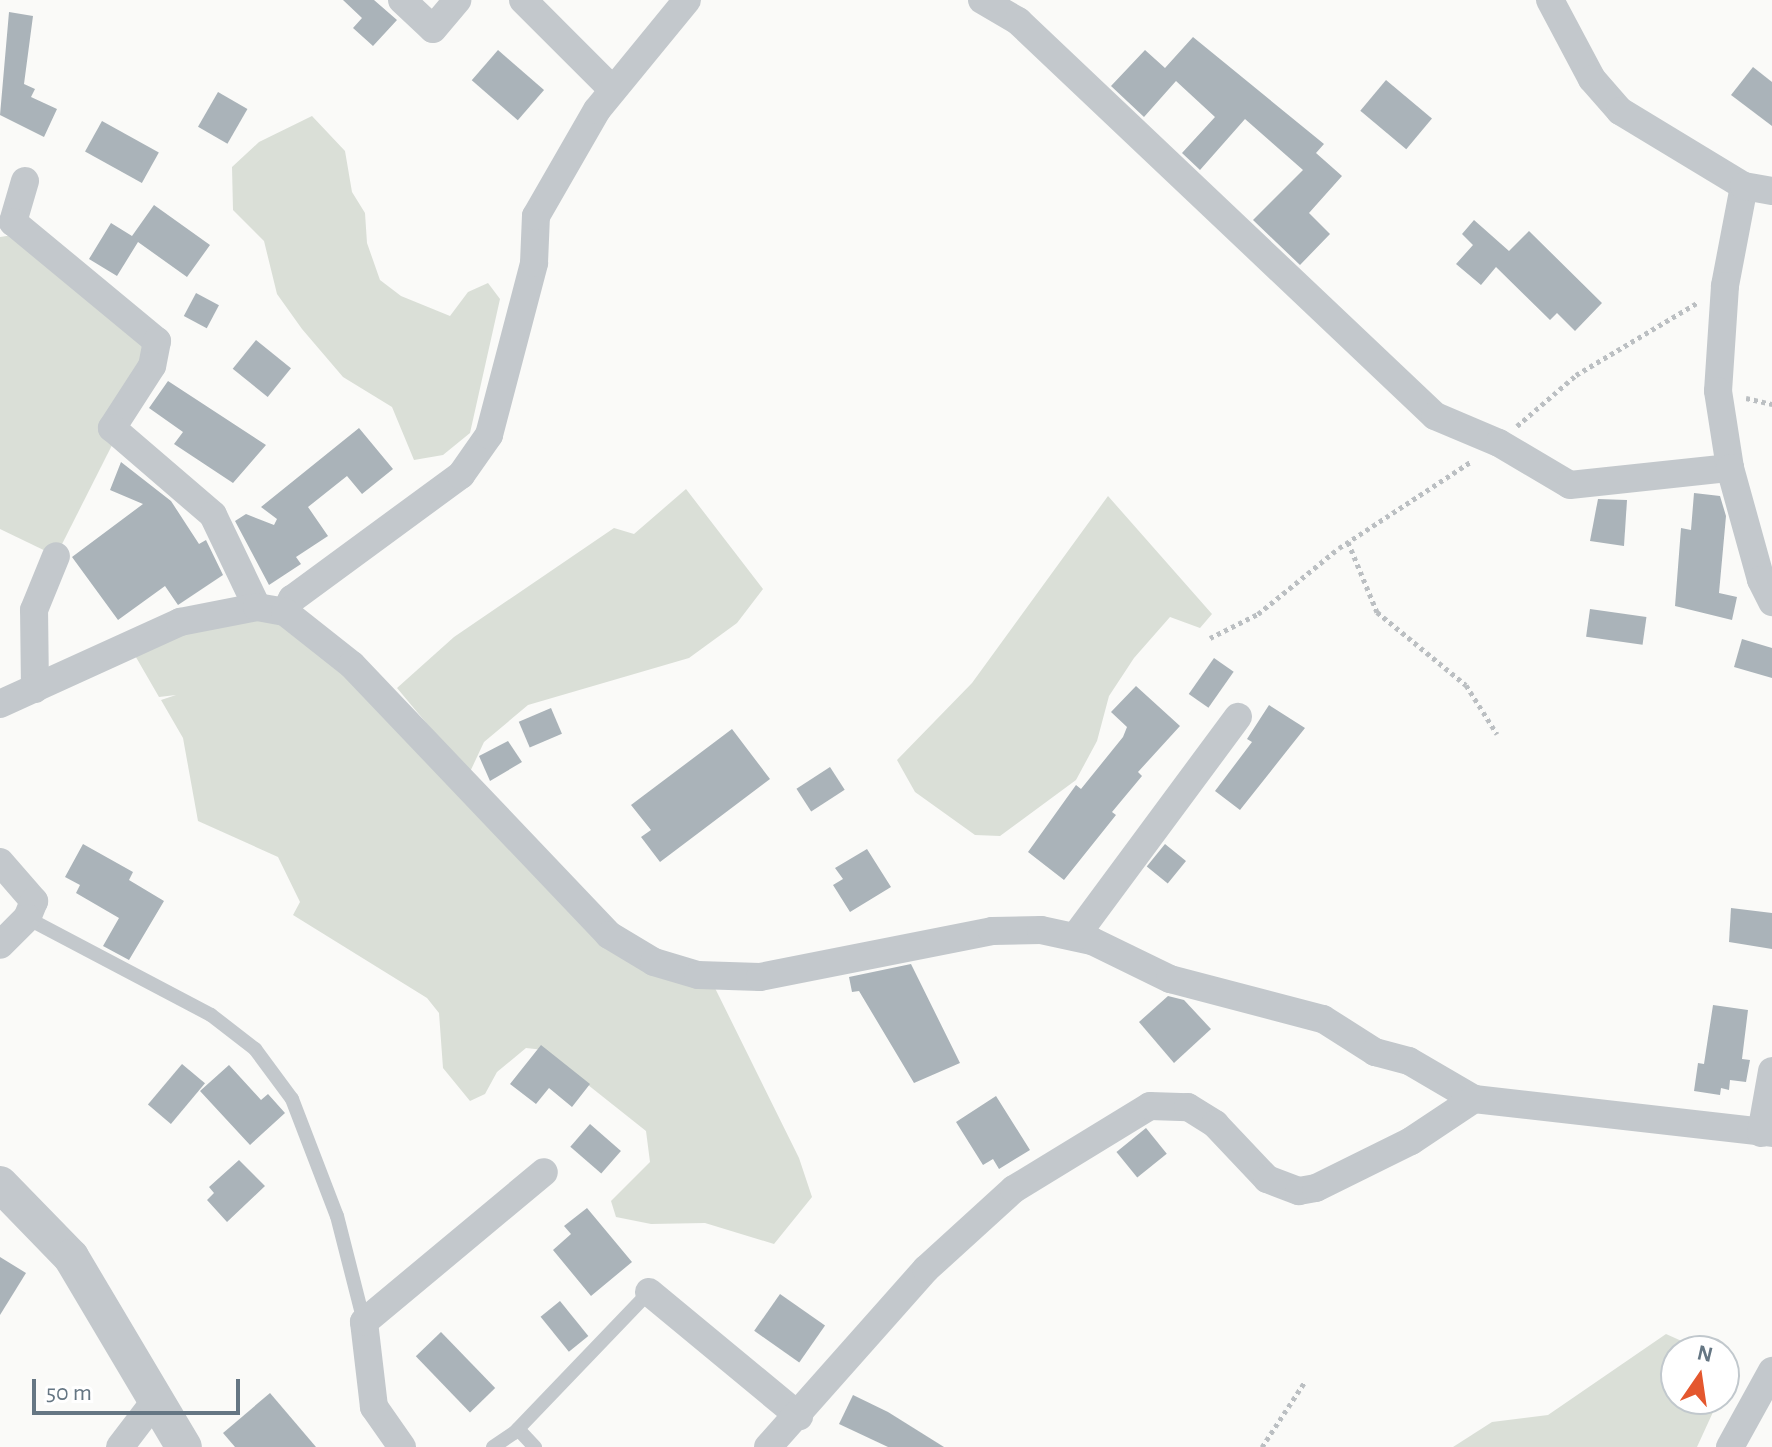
<!DOCTYPE html>
<html>
<head>
<meta charset="utf-8">
<style>
  body { margin:0 }
  #map { position:relative; width:1772px; height:1447px; overflow:hidden; background:#fafaf8; font-family:"Alegreya Sans",sans-serif }
  div>[style] { position:absolute }
  [style*='--x'] { left:calc(var(--x)*1px); top:calc(var(--y)*1px); width:calc(var(--w)*1px); rotate:calc(var(--a)*1deg) }
  .green>* { inset:0; background:#dadfd7 }
  .building>* { inset:0; background:#aab3b9; transform-origin:0 0 }
  .path>* { height:5px; margin-top:-2.5px; transform-origin:0; background:repeating-linear-gradient(90deg,#bbbfc2 0 4px,transparent 0 8px) }
  .service>* { height:14px; margin:-7px; padding:0 7px; transform-origin:7px; border-radius:7px; background:#c3c8cc }
  .minor>* { height:28px; margin:-14px; padding:0 14px; transform-origin:14px; border-radius:14px; background:#c3c8cc }
  .tertiary>* { height:36px; margin:-18px; padding:0 18px; transform-origin:18px; border-radius:18px; background:#c3c8cc }
  span { translate:-50% -50%; white-space:nowrap; text-align:center; line-height:1.15; -webkit-text-stroke:8px #fff; paint-order:stroke }
  .north { position:absolute; left:1660px; top:1335px; width:80px; height:80px; box-sizing:border-box; background:#fff; border:2px solid #c1c8cd; border-radius:50%; rotate:13deg; font-size:22px; font-weight:700; line-height:32px; text-align:center; color:#657683 }
  .north::after { content:''; display:block; margin:auto; width:28px; height:36px; background:#e4572e; clip-path:polygon(50% 0,100% 100%,50% 72%,0 100%) }
  .scale { position:absolute; left:32px; top:1379px; width:208px; height:36px; box-sizing:border-box; border:4px solid #657683; border-top:0; padding-left:10px; font-size:24px; line-height:28px; white-space:nowrap; color:#657683; -webkit-text-stroke:6px #fff; paint-order:stroke }
</style>
</head>
<body>
<div id="map">
  <div class="green">
    <div style="clip-path:polygon(312px 116px,345px 151px,352px 192px,365px 213px,367px 243px,380px 280px,401px 296px,450px 316px,468px 292px,488px 283px,500px 299px,470px 433px,443px 455px,414px 460px,392px 407px,343px 377px,302px 329px,277px 294px,264px 241px,233px 210px,232px 167px,259px 142px)"></div>
    <div style="clip-path:polygon(13px 235px,127px 313px,152px 366px,56px 556px,0 529px,0 237px)"></div>
    <div style="clip-path:polygon(686px 489px,763px 589px,737px 623px,689px 658px,528px 705px,484px 742px,469px 774px,397px 688px,454px 637px,614px 528px,634px 534px)"></div>
    <div style="clip-path:polygon(1108px 496px,1212px 614px,1200px 628px,1170px 617px,1134px 658px,1109px 696px,1097px 741px,1076px 780px,1000px 836px,975px 835px,915px 792px,897px 760px,972px 683px)"></div>
    <div style="clip-path:polygon(283px 616px,606px 932px,713px 984px,799px 1158px,812px 1197px,774px 1244px,705px 1223px,651px 1224px,616px 1217px,611px 1201px,650px 1162px,646px 1131px,544px 1050px,526px 1048px,497px 1072px,485px 1094px,470px 1101px,443px 1068px,439px 1013px,427px 998px,293px 915px,300px 902px,278px 857px,198px 821px,183px 738px,161px 700px,176px 695px,159px 697px,133px 652px,178px 623px)"></div>
    <div style="clip-path:polygon(1666px 1334px,1704px 1351px,1676px 1351px,1676px 1399px,1719px 1399px,1697px 1447px,1453px 1447px,1492px 1422px,1548px 1415px)"></div>
  </div>
  <div class="building">
    <div style="clip-path:polygon(343px 0,374px 0,397px 20px,373px 46px,353px 28px,362px 18px)"></div>
    <div style="clip-path:polygon(9px 12px,33px 16px,24px 84px,35px 89px,31px 97px,57px 109px,44px 137px,0 115px)"></div>
    <div style="clip-path:polygon(1193px 37px,1324px 144px,1316px 153px,1342px 176px,1309px 213px,1330px 234px,1300px 265px,1253px 220px,1303px 170px,1245px 119px,1200px 170px,1182px 153px,1215px 117px,1176px 81px,1144px 117px,1111px 86px,1145px 50px,1165px 68px)"></div>
    <div style="left:498px;top:50px;width:61px;height:40px;rotate:41deg"></div>
    <div style="clip-path:polygon(1753px 67px,1772px 82px,1772px 126px,1731px 95px)"></div>
    <div style="left:1386px;top:80px;width:60px;height:40px;rotate:40deg"></div>
    <div style="left:218px;top:92px;width:34px;height:40px;rotate:30deg"></div>
    <div style="left:102px;top:121px;width:65px;height:35px;rotate:29deg"></div>
    <div style="clip-path:polygon(154px 205px,210px 245px,187px 277px,138px 242px,117px 276px,89px 259px,111px 223px,132px 236px)"></div>
    <div style="clip-path:polygon(1474px 220px,1509px 251px,1529px 231px,1602px 303px,1575px 331px,1557px 313px,1550px 320px,1496px 267px,1481px 285px,1456px 264px,1473px 245px,1462px 234px)"></div>
    <div style="left:196px;top:293px;width:26px;height:26px;rotate:28deg"></div>
    <div style="left:256px;top:340px;width:45px;height:37px;rotate:39deg"></div>
    <div style="clip-path:polygon(168px 381px,266px 445px,233px 483px,174px 444px,183px 432px,149px 408px)"></div>
    <div style="clip-path:polygon(359px 428px,393px 469px,362px 494px,347px 476px,308px 507px,328px 536px,296px 557px,301px 564px,269px 585px,235px 521px,246px 514px,274px 525px,277px 519px,261px 507px)"></div>
    <div style="clip-path:polygon(121px 462px,171px 501px,199px 544px,206px 540px,223px 575px,178px 605px,165px 586px,118px 620px,72px 557px,143px 504px,110px 490px)"></div>
    <div style="clip-path:polygon(1694px 493px,1720px 496px,1726px 516px,1719px 593px,1737px 597px,1732px 620px,1675px 606px,1681px 528px,1691px 530px)"></div>
    <div style="clip-path:polygon(1598px 499px,1627px 500px,1624px 546px,1590px 541px)"></div>
    <div style="left:1590px;top:609px;width:57px;height:28px;rotate:8deg"></div>
    <div style="clip-path:polygon(1742px 639px,1772px 648px,1772px 678px,1734px 667px)"></div>
    <div style="left:1214px;top:658px;width:24px;height:44px;rotate:35deg"></div>
    <div style="clip-path:polygon(1136px 686px,1180px 726px,1138px 772px,1142px 776px,1112px 812px,1116px 815px,1064px 880px,1028px 852px,1076px 785px,1081px 789px,1123px 737px,1127px 727px,1111px 712px)"></div>
    <div style="clip-path:polygon(1269px 705px,1305px 728px,1240px 810px,1215px 791px,1252px 742px,1247px 739px)"></div>
    <div style="left:551px;top:708px;width:28px;height:35px;rotate:67deg"></div>
    <div style="clip-path:polygon(732px 729px,770px 779px,660px 862px,641px 837px,651px 830px,631px 805px)"></div>
    <div style="clip-path:polygon(508px 741px,522px 762px,490px 781px,479px 756px)"></div>
    <div style="left:830px;top:767px;width:27px;height:40px;rotate:57deg"></div>
    <div style="clip-path:polygon(83px 844px,133px 872px,129px 880px,164px 901px,129px 960px,103px 946px,119px 918px,76px 893px,80px 885px,65px 877px)"></div>
    <div style="left:1165px;top:844px;width:27px;height:29px;rotate:39deg"></div>
    <div style="clip-path:polygon(867px 849px,891px 887px,850px 912px,833px 885px,843px 879px,835px 868px)"></div>
    <div style="clip-path:polygon(1731px 908px,1772px 913px,1772px 949px,1729px 942px)"></div>
    <div style="clip-path:polygon(911px 964px,960px 1063px,914px 1083px,859px 991px,852px 992px,849px 977px)"></div>
    <div style="clip-path:polygon(1168px 996px,1184px 1000px,1211px 1029px,1174px 1063px,1139px 1022px)"></div>
    <div style="clip-path:polygon(1713px 1005px,1748px 1010px,1742px 1059px,1750px 1060px,1746px 1082px,1730px 1080px,1729px 1090px,1721px 1088px,1720px 1095px,1694px 1091px,1698px 1063px,1704px 1064px)"></div>
    <div style="clip-path:polygon(541px 1045px,590px 1084px,572px 1107px,549px 1088px,536px 1104px,510px 1084px)"></div>
    <div style="left:182px;top:1064px;width:30px;height:53px;rotate:40deg"></div>
    <div style="clip-path:polygon(229px 1065px,261px 1100px,268px 1094px,285px 1113px,250px 1145px,200px 1091px)"></div>
    <div style="clip-path:polygon(996px 1096px,1030px 1150px,999px 1169px,993px 1159px,983px 1165px,956px 1122px)"></div>
    <div style="left:590px;top:1124px;width:41px;height:30px;rotate:41deg"></div>
    <div style="left:1146px;top:1128px;width:33px;height:38px;rotate:51deg"></div>
    <div style="clip-path:polygon(239px 1160px,265px 1186px,227px 1222px,207px 1200px,214px 1193px,209px 1187px)"></div>
    <div style="clip-path:polygon(587px 1208px,632px 1262px,591px 1296px,553px 1250px,571px 1234px,564px 1226px)"></div>
    <div style="clip-path:polygon(0 1257px,26px 1273px,0 1315px)"></div>
    <div style="left:780px;top:1294px;width:55px;height:45px;rotate:35deg"></div>
    <div style="left:560px;top:1301px;width:45px;height:25px;rotate:51deg"></div>
    <div style="left:441px;top:1332px;width:78px;height:35px;rotate:46deg"></div>
    <div style="clip-path:polygon(270px 1393px,316px 1447px,235px 1447px,223px 1433px)"></div>
    <div style="clip-path:polygon(853px 1395px,888px 1412px,944px 1447px,888px 1447px,839px 1424px)"></div>
  </div>
  <div class="path">
    <div style="--x:1746;--y:398;--w:27;--a:13"></div>
    <div style="--x:1517;--y:426;--w:78;--a:-40.8"></div>
    <div style="--x:1576;--y:375;--w:141;--a:-30.8"></div>
    <div style="--x:1348;--y:542;--w:76;--a:67.5"></div>
    <div style="--x:1377;--y:612;--w:115;--a:39.4"></div>
    <div style="--x:1466;--y:685;--w:58;--a:57.7"></div>
    <div style="--x:1210;--y:638;--w:54;--a:-26.6"></div>
    <div style="--x:1258;--y:614;--w:104;--a:-39.2"></div>
    <div style="--x:1339;--y:548;--w:159;--a:-33.2"></div>
    <div style="--x:1262;--y:1447;--w:77;--a:-56.7"></div>
  </div>
  <div class="service">
    <div style="--x:27;--y:918;--w:208;--a:27.8"></div>
    <div style="--x:211;--y:1015;--w:56;--a:37.7"></div>
    <div style="--x:255;--y:1049;--w:62;--a:53.5"></div>
    <div style="--x:292;--y:1099;--w:125;--a:69"></div>
    <div style="--x:337;--y:1216;--w:109;--a:75.7"></div>
    <div style="--x:518;--y:1429;--w:25;--a:47"></div>
    <div style="--x:493;--y:1447;--w:25;--a:-34"></div>
    <div style="--x:514;--y:1433;--w:195;--a:-46.2"></div>
  </div>
  <div class="minor">
    <div style="--x:402;--y:0;--w:42;--a:43.1"></div>
    <div style="--x:433;--y:29;--w:38;--a:-50"></div>
    <div style="--x:523;--y:0;--w:126;--a:45"></div>
    <div style="--x:982;--y:0;--w:42;--a:30.3"></div>
    <div style="--x:1018;--y:21;--w:574;--a:43.45"></div>
    <div style="--x:1435;--y:416;--w:69;--a:22.9"></div>
    <div style="--x:1499;--y:443;--w:82;--a:30.6"></div>
    <div style="--x:1570;--y:485;--w:161;--a:-6.1"></div>
    <div style="--x:1550;--y:0;--w:89;--a:62"></div>
    <div style="--x:1592;--y:79;--w:43;--a:48.8"></div>
    <div style="--x:1620;--y:111;--w:145;--a:31.2"></div>
    <div style="--x:1744;--y:186;--w:102;--a:100.8"></div>
    <div style="--x:1725;--y:286;--w:105;--a:93.8"></div>
    <div style="--x:1718;--y:391;--w:78;--a:81.1"></div>
    <div style="--x:1730;--y:468;--w:116;--a:74.5"></div>
    <div style="--x:1761;--y:580;--w:25;--a:63"></div>
    <div style="--x:25;--y:181;--w:43;--a:106.3"></div>
    <div style="--x:13;--y:222;--w:187;--a:39.6"></div>
    <div style="--x:157;--y:341;--w:25;--a:101"></div>
    <div style="--x:152;--y:366;--w:74;--a:122.8"></div>
    <div style="--x:112;--y:428;--w:133;--a:40.7"></div>
    <div style="--x:213;--y:515;--w:102;--a:64.4"></div>
    <div style="--x:1744;--y:186;--w:28;--a:10"></div>
    <div style="--x:285;--y:612;--w:15;--a:-62"></div>
    <div style="--x:292;--y:599;--w:210;--a:-36.3"></div>
    <div style="--x:461;--y:475;--w:49;--a:-55"></div>
    <div style="--x:489;--y:435;--w:178;--a:-75.3"></div>
    <div style="--x:534;--y:263;--w:47;--a:-87.6"></div>
    <div style="--x:536;--y:216;--w:122;--a:-60.1"></div>
    <div style="--x:597;--y:110;--w:142;--a:-50.7"></div>
    <div style="--x:35;--y:689;--w:79;--a:-90.7"></div>
    <div style="--x:34;--y:610;--w:58;--a:-67.8"></div>
    <div style="--x:0;--y:704;--w:198;--a:-24.5"></div>
    <div style="--x:180;--y:622;--w:78;--a:-11"></div>
    <div style="--x:257;--y:607;--w:28;--a:10"></div>
    <div style="--x:285;--y:612;--w:85;--a:38.3"></div>
    <div style="--x:352;--y:665;--w:373;--a:46.4"></div>
    <div style="--x:609;--y:935;--w:52;--a:31"></div>
    <div style="--x:654;--y:962;--w:46;--a:16.5"></div>
    <div style="--x:698;--y:975;--w:62;--a:1.8"></div>
    <div style="--x:760;--y:977;--w:237;--a:-11.2"></div>
    <div style="--x:992;--y:931;--w:49;--a:-1.2"></div>
    <div style="--x:1041;--y:930;--w:52;--a:12.2"></div>
    <div style="--x:1092;--y:941;--w:87;--a:26"></div>
    <div style="--x:1170;--y:979;--w:158;--a:14.7"></div>
    <div style="--x:1323;--y:1019;--w:62;--a:32.4"></div>
    <div style="--x:1375;--y:1052;--w:35;--a:15"></div>
    <div style="--x:1409;--y:1061;--w:75;--a:30.3"></div>
    <div style="--x:1474;--y:1099;--w:300;--a:6.5"></div>
    <div style="--x:0;--y:862;--w:52;--a:48.9"></div>
    <div style="--x:34;--y:901;--w:18;--a:112"></div>
    <div style="--x:27;--y:918;--w:38;--a:135"></div>
    <div style="--x:1075;--y:937;--w:274;--a:-53.5"></div>
    <div style="--x:1761;--y:1133;--w:63;--a:-79.9"></div>
    <div style="--x:649;--y:1292;--w:195;--a:39.6"></div>
    <div style="--x:120;--y:1447;--w:58;--a:-52.7"></div>
    <div style="--x:402;--y:1447;--w:49;--a:-125"></div>
    <div style="--x:374;--y:1407;--w:86;--a:-96.7"></div>
    <div style="--x:364;--y:1322;--w:234;--a:-39.8"></div>
    <div style="--x:768;--y:1447;--w:238;--a:-48.4"></div>
    <div style="--x:926;--y:1269;--w:119;--a:-42.3"></div>
    <div style="--x:1014;--y:1189;--w:159;--a:-31.4"></div>
    <div style="--x:1150;--y:1106;--w:38;--a:2"></div>
    <div style="--x:1188;--y:1107;--w:32;--a:32"></div>
    <div style="--x:1215;--y:1124;--w:76;--a:46.6"></div>
    <div style="--x:1267;--y:1179;--w:34;--a:21"></div>
    <div style="--x:1299;--y:1191;--w:17;--a:-10"></div>
    <div style="--x:1316;--y:1188;--w:106;--a:-26.3"></div>
    <div style="--x:1411;--y:1141;--w:76;--a:-33.7"></div>
    <div style="--x:1730;--y:1447;--w:87;--a:-61.1"></div>
  </div>
  <div class="tertiary">
    <div style="--x:0;--y:1184;--w:102;--a:45.8"></div>
    <div style="--x:71;--y:1257;--w:221;--a:59.3"></div>
  </div>
  <div class="north">N</div>
  <div class="scale">50 m</div>
</div>
</body>
</html>
